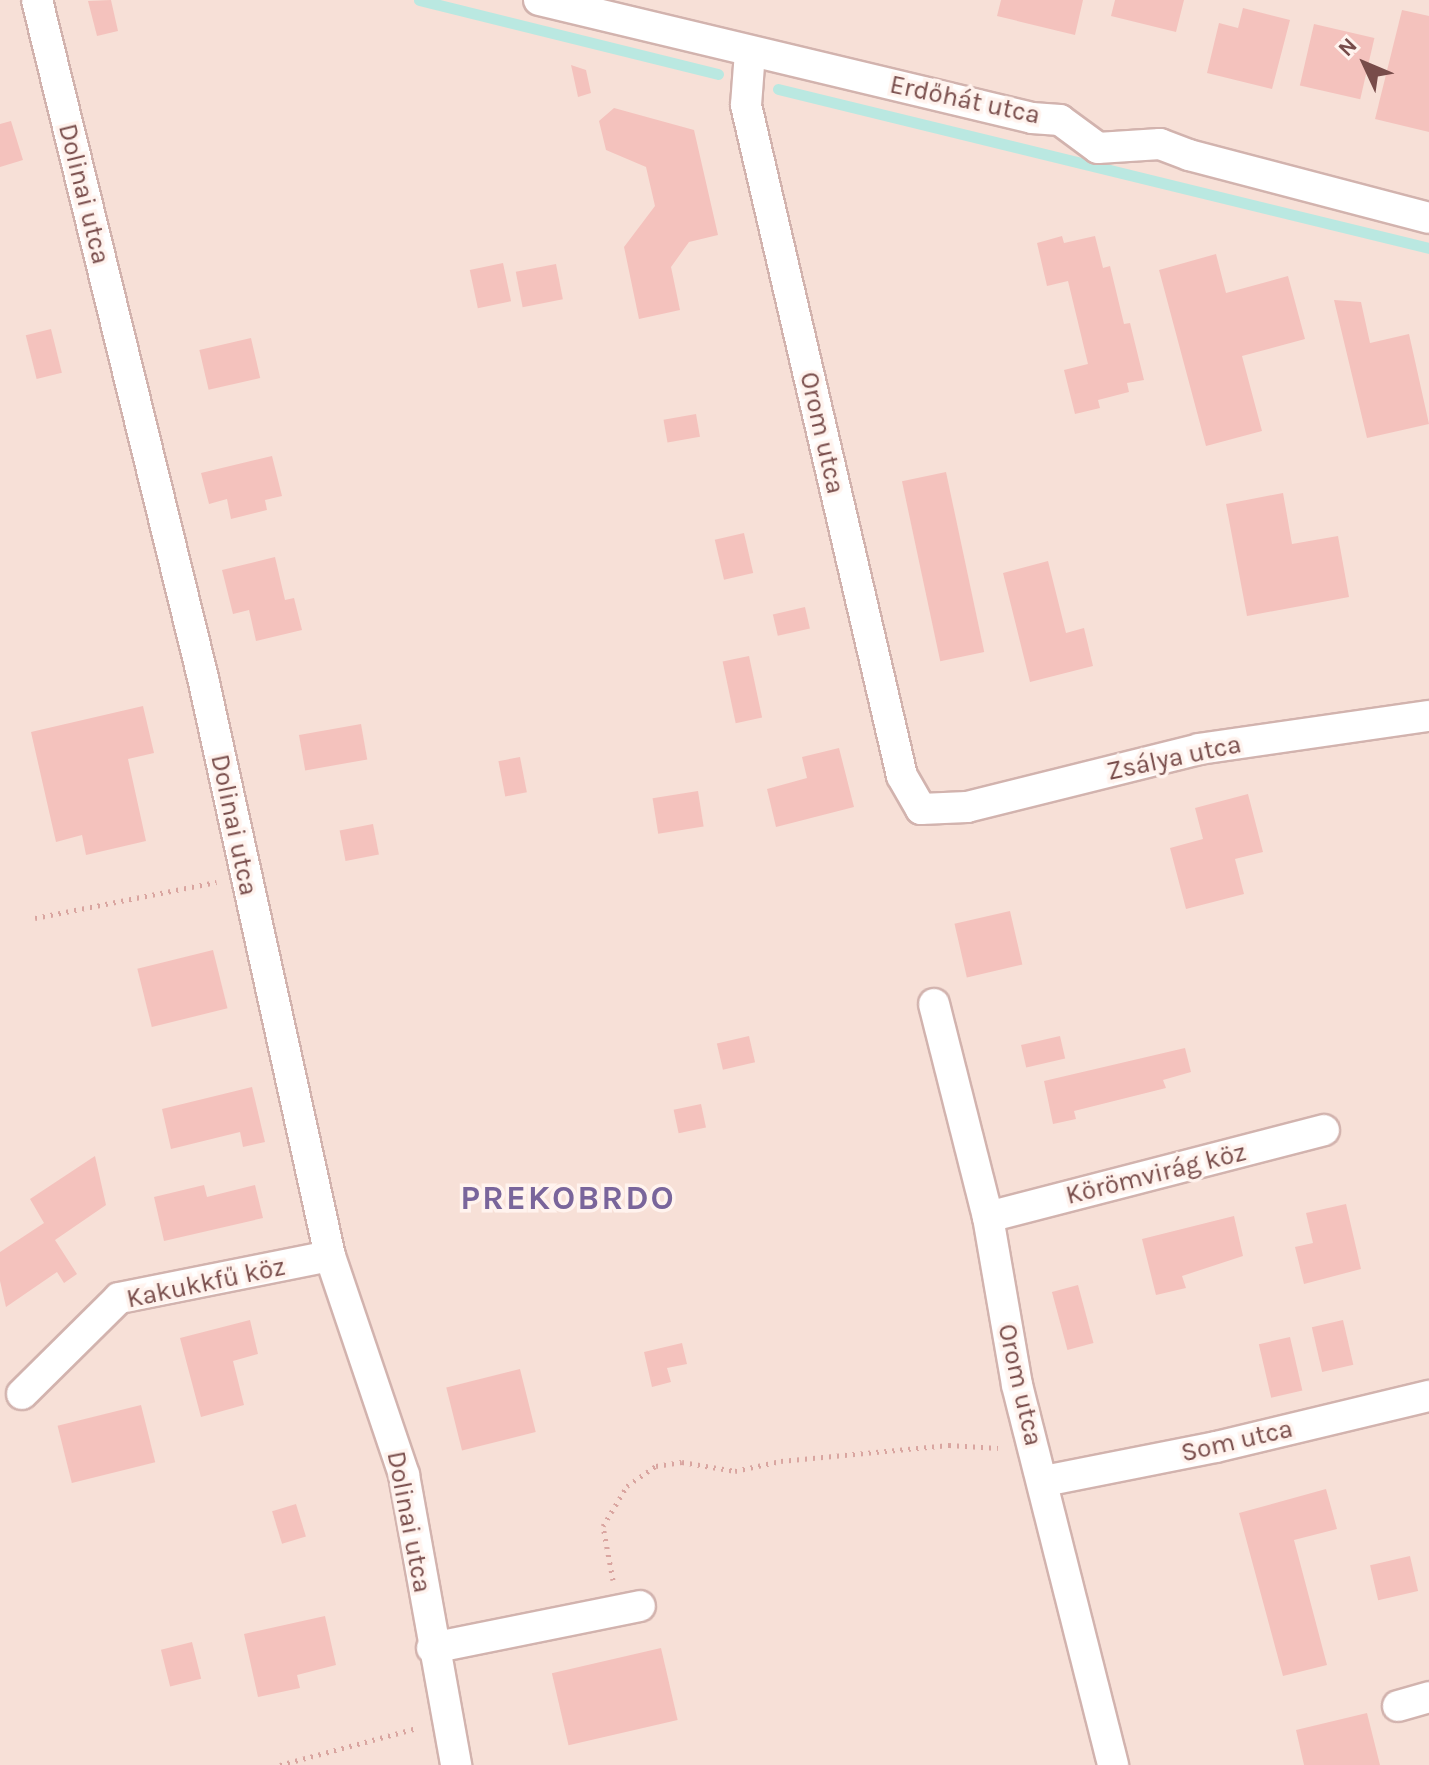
<!DOCTYPE html>
<html>
<head>
<meta charset="utf-8">
<style>
  body { margin:0 }
  #map { position:relative; width:1429px; height:1765px; overflow:hidden; background:#fdeee6; font-family:Karla,sans-serif }
  div>[style] { position:absolute }
  [style*='--x'] { left:calc(var(--x)*1px); top:calc(var(--y)*1px); width:calc(var(--w)*1px); rotate:calc(var(--a)*1deg) }
  .residential>* { inset:0; background:#f7e0d7; transform-origin:0 0 }
  .stream>* { height:11px; margin:-5.5px; padding:0 5.5px; transform-origin:5.5px; border-radius:5.5px; background:#bae8e1 }
  .building>* { inset:0; background:#f4c2bd; transform-origin:0 0 }
  .path>* { height:5px; margin-top:-2.5px; transform-origin:0; background:repeating-linear-gradient(90deg,#d9a5a0 0 2px,transparent 0 8px) }
  .roads { filter:drop-shadow(2px 0 #d2b3ae) drop-shadow(-2px 0 #d2b3ae) drop-shadow(0 2px #d2b3ae) drop-shadow(0 -2px #d2b3ae) }
  .minor>* { height:30px; margin:-15px; padding:0 15px; transform-origin:15px; border-radius:15px; background:#fff }
  span { translate:-50% -50%; white-space:nowrap; text-align:center; line-height:1.15; -webkit-text-stroke:7px #fff3ee; paint-order:stroke }
  .street-label { font-size:26px; color:#784c4a }
  .district-label { font-size:34px; color:#79659b; font-weight:700; letter-spacing:2px }
  .north { position:absolute; left:1325px; top:24px; width:80px; height:80px; -webkit-text-stroke:6px #fff3ee; paint-order:stroke; rotate:314deg; font-size:22px; font-weight:700; line-height:32px; text-align:center; color:#784c4a }
  .north::after { content:''; display:block; margin:auto; width:28px; height:36px; background:#784c4a; clip-path:polygon(50% 0,100% 100%,50% 72%,0 100%) }
</style>
</head>
<body>
<div id="map">
  <div class="residential">
    <div style="left:0;top:0;width:1429px;height:1765px"></div>
  </div>
  <div class="stream">
    <div style="--x:419;--y:0;--w:308;--a:13.9"></div>
    <div style="--x:778;--y:89;--w:670;--a:13.73"></div>
  </div>
  <div class="building">
    <div style="clip-path:polygon(111px 0,118px 31px,97px 36px,88px 1px)"></div>
    <div style="clip-path:polygon(1001px 0,1083px 0,1075px 35px,997px 16px)"></div>
    <div style="clip-path:polygon(1115px 0,1184px 0,1176px 32px,1111px 16px)"></div>
    <div style="clip-path:polygon(1243px 8px,1290px 20px,1272px 89px,1207px 73px,1219px 23px,1238px 28px)"></div>
    <div style="clip-path:polygon(1402px 10px,1429px 16px,1429px 132px,1375px 119px)"></div>
    <div style="left:1314px;top:24px;width:62px;height:63px;rotate:13deg"></div>
    <div style="clip-path:polygon(571px 65px,586px 70px,591px 93px,578px 97px)"></div>
    <div style="clip-path:polygon(614px 108px,694px 130px,718px 235px,689px 242px,671px 267px,680px 310px,639px 319px,624px 247px,655px 206px,646px 167px,606px 150px,599px 121px)"></div>
    <div style="clip-path:polygon(11px 121px,23px 160px,0 167px,0 124px)"></div>
    <div style="clip-path:polygon(1062px 236px,1064px 243px,1095px 236px,1103px 268px,1110px 266px,1124px 324px,1130px 323px,1144px 380px,1127px 383px,1129px 392px,1098px 400px,1100px 408px,1075px 414px,1064px 370px,1088px 364px,1068px 281px,1047px 286px,1037px 243px)"></div>
    <div style="clip-path:polygon(1216px 254px,1226px 293px,1288px 276px,1305px 339px,1242px 356px,1262px 431px,1206px 446px,1159px 270px)"></div>
    <div style="left:503px;top:263px;width:39px;height:34px;rotate:78deg"></div>
    <div style="left:556px;top:264px;width:36px;height:41px;rotate:79deg"></div>
    <div style="clip-path:polygon(1334px 300px,1361px 302px,1370px 343px,1409px 334px,1429px 424px,1367px 438px)"></div>
    <div style="left:51px;top:329px;width:45px;height:26px;rotate:76deg"></div>
    <div style="left:251px;top:338px;width:41px;height:53px;rotate:77deg"></div>
    <div style="left:696px;top:414px;width:23px;height:33px;rotate:80deg"></div>
    <div style="clip-path:polygon(272px 456px,282px 496px,265px 500px,267px 510px,231px 519px,227px 499px,209px 504px,201px 473px)"></div>
    <div style="left:946px;top:472px;width:184px;height:45px;rotate:78deg"></div>
    <div style="clip-path:polygon(1283px 493px,1292px 544px,1338px 536px,1349px 597px,1247px 616px,1226px 504px)"></div>
    <div style="left:744px;top:533px;width:41px;height:30px;rotate:77deg"></div>
    <div style="clip-path:polygon(275px 557px,285px 600px,294px 598px,302px 630px,256px 641px,249px 610px,233px 614px,222px 570px)"></div>
    <div style="clip-path:polygon(1048px 561px,1066px 633px,1084px 628px,1093px 666px,1030px 682px,1003px 573px)"></div>
    <div style="left:805px;top:607px;width:22px;height:33px;rotate:77deg"></div>
    <div style="left:749px;top:656px;width:63px;height:27px;rotate:78deg"></div>
    <div style="clip-path:polygon(143px 706px,154px 753px,128px 759px,146px 841px,86px 855px,82px 835px,56px 842px,31px 732px)"></div>
    <div style="left:361px;top:724px;width:36px;height:63px;rotate:80deg"></div>
    <div style="clip-path:polygon(839px 748px,854px 807px,776px 827px,767px 789px,807px 778px,802px 757px)"></div>
    <div style="left:520px;top:757px;width:36px;height:22px;rotate:79deg"></div>
    <div style="left:698px;top:791px;width:36px;height:46px;rotate:81deg"></div>
    <div style="clip-path:polygon(1248px 794px,1263px 852px,1235px 859px,1244px 894px,1186px 909px,1170px 848px,1203px 839px,1195px 808px)"></div>
    <div style="left:373px;top:824px;width:31px;height:34px;rotate:79deg"></div>
    <div style="left:1010px;top:911px;width:55px;height:57px;rotate:77deg"></div>
    <div style="left:213px;top:950px;width:60px;height:78px;rotate:76deg"></div>
    <div style="left:749px;top:1036px;width:27px;height:33px;rotate:77deg"></div>
    <div style="left:1060px;top:1036px;width:23px;height:40px;rotate:77deg"></div>
    <div style="clip-path:polygon(1185px 1048px,1191px 1072px,1163px 1080px,1166px 1088px,1074px 1111px,1076px 1119px,1053px 1124px,1044px 1081px)"></div>
    <div style="clip-path:polygon(252px 1087px,265px 1142px,243px 1147px,240px 1132px,171px 1149px,162px 1109px)"></div>
    <div style="left:701px;top:1104px;width:24px;height:28px;rotate:78deg"></div>
    <div style="clip-path:polygon(95px 1156px,106px 1205px,55px 1240px,77px 1274px,64px 1283px,57px 1272px,6px 1307px,0 1281px,0 1252px,44px 1223px,30px 1199px)"></div>
    <div style="clip-path:polygon(204px 1185px,207px 1197px,255px 1185px,263px 1218px,164px 1241px,154px 1197px)"></div>
    <div style="clip-path:polygon(1346px 1204px,1361px 1269px,1304px 1284px,1295px 1247px,1313px 1243px,1306px 1213px)"></div>
    <div style="clip-path:polygon(1234px 1216px,1243px 1256px,1182px 1276px,1186px 1288px,1156px 1295px,1142px 1239px)"></div>
    <div style="left:1078px;top:1285px;width:60px;height:27px;rotate:75deg"></div>
    <div style="clip-path:polygon(250px 1320px,258px 1354px,233px 1361px,244px 1405px,201px 1417px,180px 1338px)"></div>
    <div style="left:1343px;top:1320px;width:46px;height:32px;rotate:77deg"></div>
    <div style="left:1290px;top:1337px;width:55px;height:32px;rotate:77deg"></div>
    <div style="clip-path:polygon(682px 1343px,687px 1364px,667px 1368px,671px 1382px,652px 1387px,644px 1352px)"></div>
    <div style="left:520px;top:1369px;width:65px;height:76px;rotate:76deg"></div>
    <div style="left:141px;top:1405px;width:59px;height:86px;rotate:76deg"></div>
    <div style="clip-path:polygon(1326px 1489px,1337px 1529px,1294px 1540px,1327px 1665px,1283px 1676px,1239px 1513px)"></div>
    <div style="left:296px;top:1504px;width:34px;height:25px;rotate:73deg"></div>
    <div style="left:1410px;top:1556px;width:36px;height:41px;rotate:77deg"></div>
    <div style="clip-path:polygon(325px 1616px,336px 1665px,297px 1675px,300px 1688px,258px 1697px,244px 1634px)"></div>
    <div style="left:192px;top:1642px;width:38px;height:32px;rotate:76deg"></div>
    <div style="left:661px;top:1648px;width:74px;height:112px;rotate:77deg"></div>
    <div style="clip-path:polygon(1367px 1713px,1380px 1765px,1304px 1765px,1296px 1730px)"></div>
  </div>
  <div class="path">
    <div style="--x:35;--y:918;--w:185;--a:-11.2"></div>
    <div style="--x:613;--y:1580;--w:55;--a:-100.5"></div>
    <div style="--x:603;--y:1526;--w:47;--a:-59"></div>
    <div style="--x:627;--y:1486;--w:35;--a:-35"></div>
    <div style="--x:656;--y:1466;--w:26;--a:-9"></div>
    <div style="--x:682;--y:1462;--w:54;--a:9.6"></div>
    <div style="--x:735;--y:1471;--w:47;--a:-12.3"></div>
    <div style="--x:781;--y:1461;--w:169;--a:-5.4"></div>
    <div style="--x:949;--y:1445;--w:49;--a:3.5"></div>
    <div style="--x:280;--y:1765;--w:142;--a:-15.1"></div>
  </div>
  <div class="roads">
    <div class="minor">
      <div style="--x:37;--y:0;--w:698;--a:76.24"></div>
      <div style="--x:203;--y:678;--w:592;--a:77.61"></div>
      <div style="--x:330;--y:1256;--w:231;--a:71.3"></div>
      <div style="--x:404;--y:1475;--w:295;--a:79.8"></div>
      <div style="--x:539;--y:0;--w:507;--a:13.46"></div>
      <div style="--x:1032;--y:118;--w:28;--a:4"></div>
      <div style="--x:1060;--y:120;--w:47;--a:36.4"></div>
      <div style="--x:1098;--y:148;--w:62;--a:-3.7"></div>
      <div style="--x:1160;--y:144;--w:31;--a:21"></div>
      <div style="--x:1189;--y:155;--w:248;--a:14.7"></div>
      <div style="--x:750;--y:52;--w:53;--a:94.3"></div>
      <div style="--x:746;--y:105;--w:689;--a:76.91"></div>
      <div style="--x:902;--y:776;--w:38;--a:60"></div>
      <div style="--x:921;--y:809;--w:46;--a:-2.5"></div>
      <div style="--x:967;--y:807;--w:239;--a:-14"></div>
      <div style="--x:1199;--y:749;--w:232;--a:-8.2"></div>
      <div style="--x:934;--y:1004;--w:220;--a:75.8"></div>
      <div style="--x:988;--y:1217;--w:170;--a:80.2"></div>
      <div style="--x:1017;--y:1385;--w:392;--a:75.8"></div>
      <div style="--x:988;--y:1217;--w:347;--a:-14.5"></div>
      <div style="--x:22;--y:1394;--w:136;--a:-44.7"></div>
      <div style="--x:119;--y:1298;--w:215;--a:-11.3"></div>
      <div style="--x:1044;--y:1481;--w:175;--a:-11.2"></div>
      <div style="--x:1216;--y:1447;--w:219;--a:-13.5"></div>
      <div style="--x:432;--y:1648;--w:212;--a:-11.4"></div>
      <div style="--x:1398;--y:1706;--w:32;--a:-16"></div>
    </div>
  </div>
  <div class="street-label">
    <span style="left:965px;top:100px;rotate:12deg">Erdőhát utca</span>
    <span style="left:84px;top:194px;rotate:76deg">Dolinai utca</span>
    <span style="left:822px;top:433px;rotate:77deg">Orom utca</span>
    <span style="left:1174px;top:758px;rotate:-12deg">Zsálya utca</span>
    <span style="left:234px;top:825px;rotate:78deg">Dolinai utca</span>
    <span style="left:1156px;top:1174px;rotate:-14deg">Körömvirág köz</span>
    <span style="left:206px;top:1283px;rotate:-12deg">Kakukkfű köz</span>
    <span style="left:1020px;top:1385px;rotate:77deg">Orom utca</span>
    <span style="left:1237px;top:1441px;rotate:-13deg">Som utca</span>
    <span style="left:409px;top:1522px;rotate:79deg">Dolinai utca</span>
  </div>
  <div class="district-label">
    <span style="left:568px;top:1199px">PREKOBRDO</span>
  </div>
  <div class="north">N</div>
</div>
</body>
</html>
